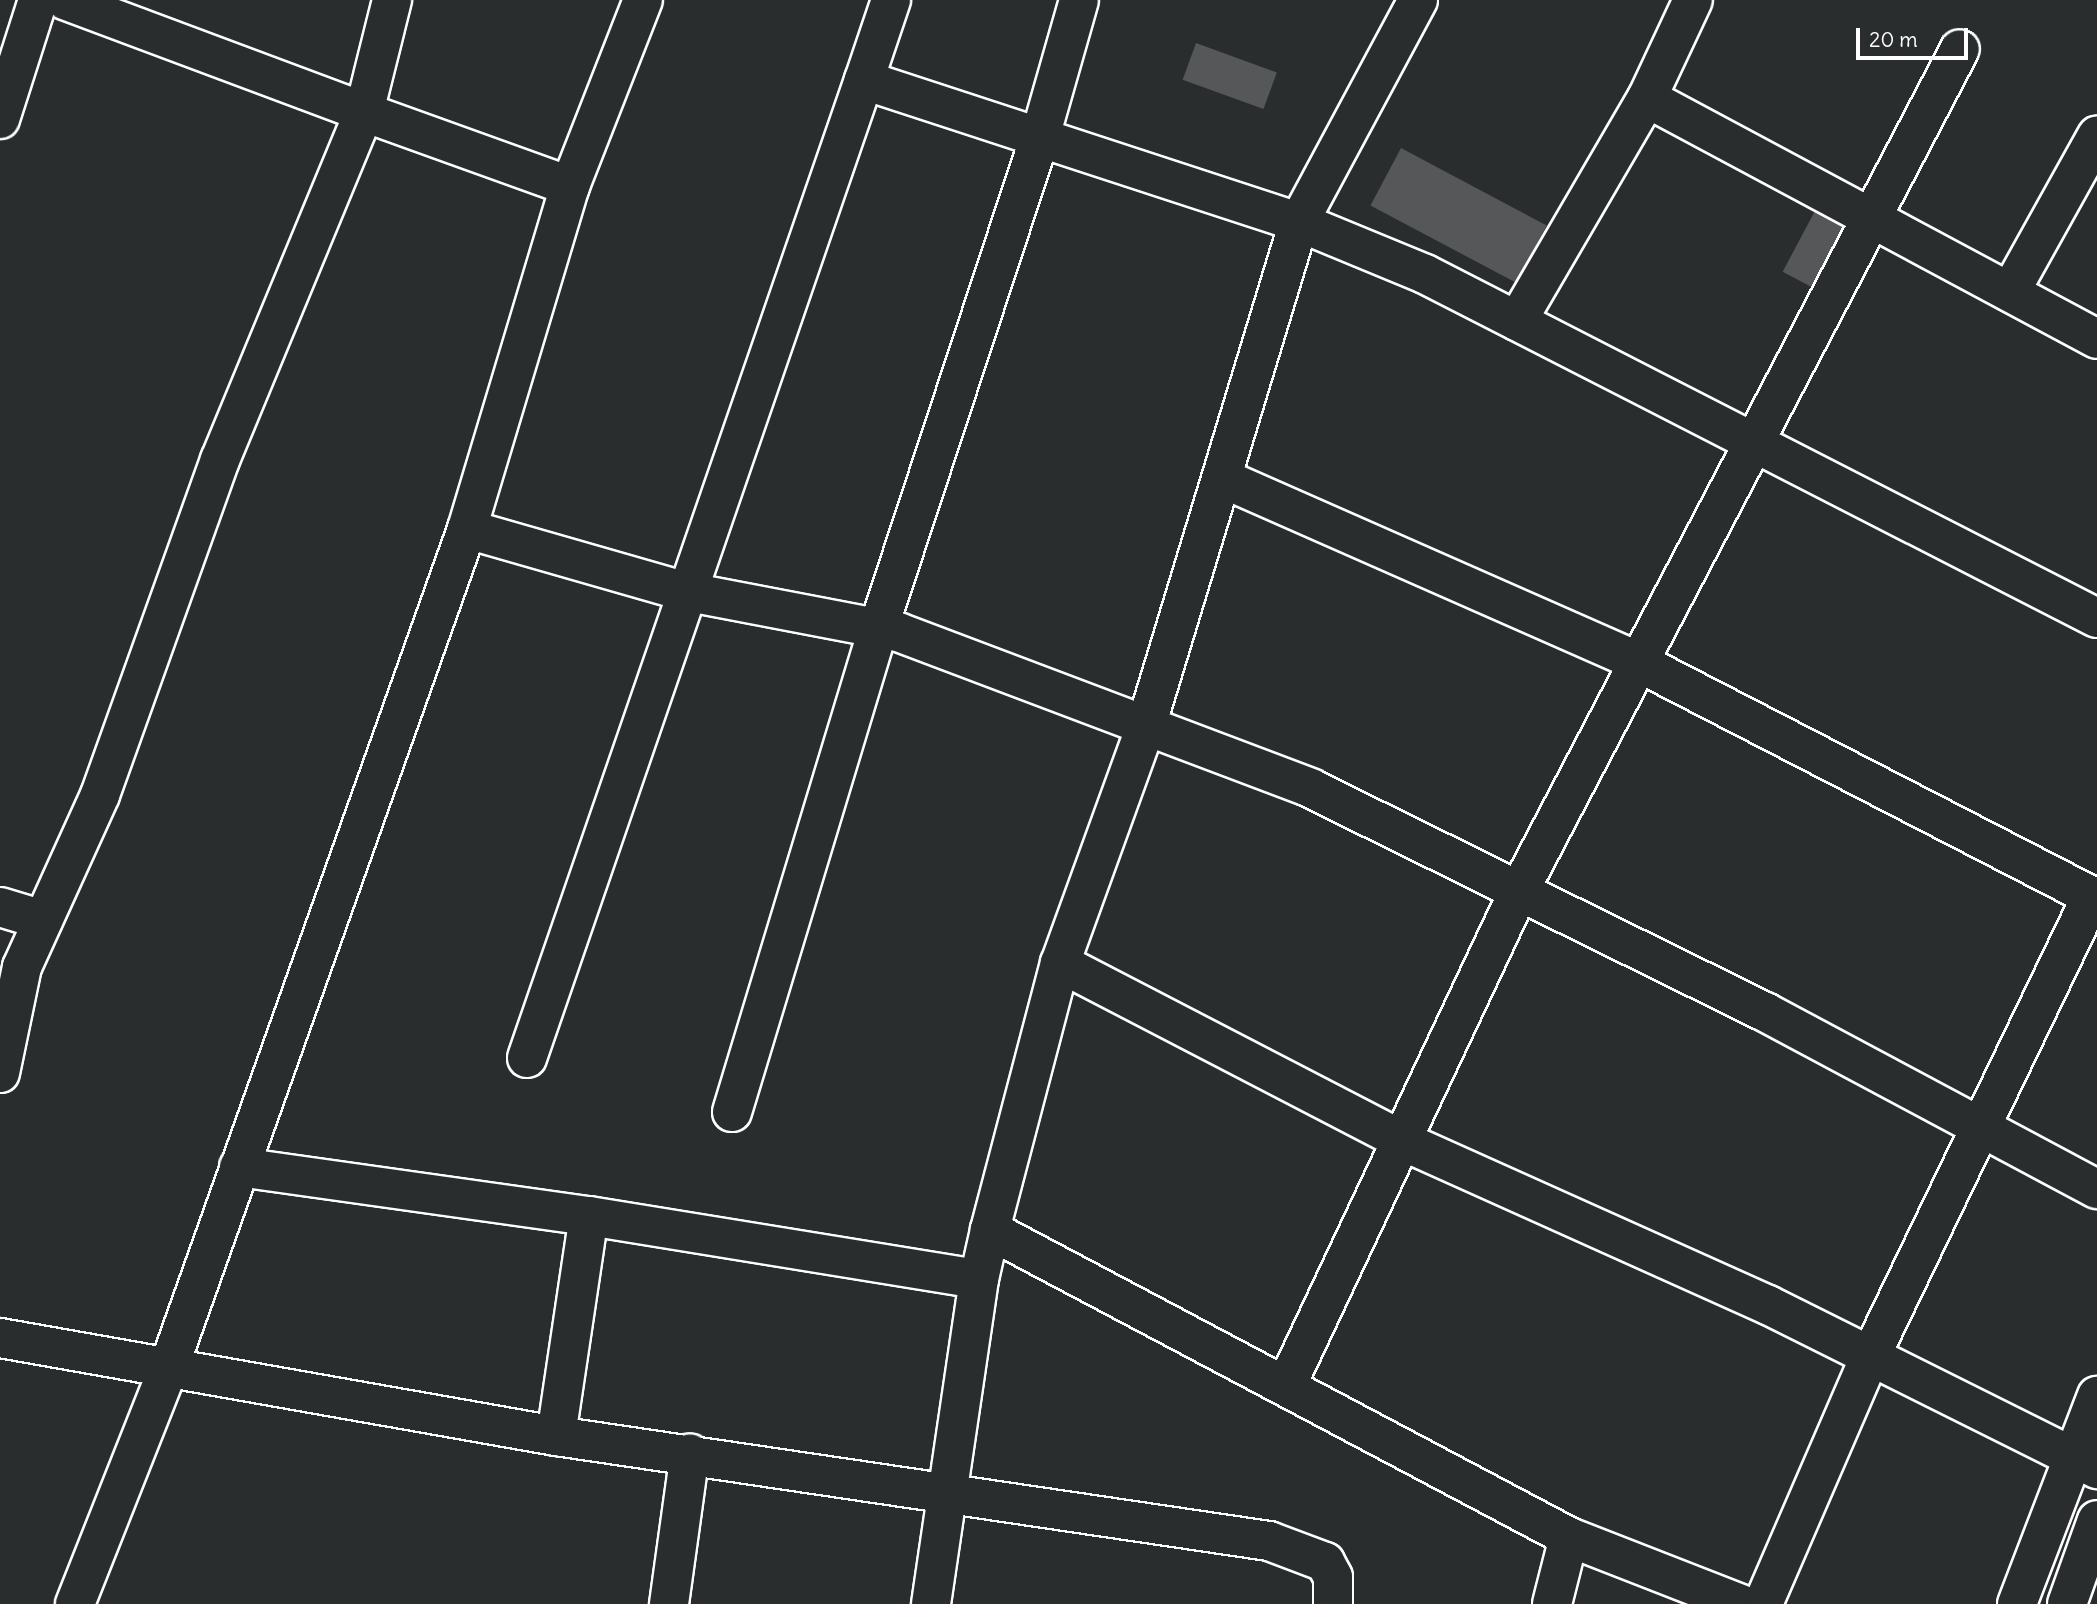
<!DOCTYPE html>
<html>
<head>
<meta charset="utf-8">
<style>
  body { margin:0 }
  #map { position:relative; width:2097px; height:1604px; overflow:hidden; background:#2a2d2e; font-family:Delius,sans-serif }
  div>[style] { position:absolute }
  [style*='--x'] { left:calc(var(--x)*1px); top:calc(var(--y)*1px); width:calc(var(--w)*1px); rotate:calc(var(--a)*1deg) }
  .building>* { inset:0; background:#555758; transform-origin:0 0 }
  .roads { filter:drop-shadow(2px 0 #fff) drop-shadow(-2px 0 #fff) drop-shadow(0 2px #fff) drop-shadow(0 -2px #fff) }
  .minor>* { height:38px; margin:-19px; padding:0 19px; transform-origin:19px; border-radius:19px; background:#2a2d2e }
  .major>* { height:38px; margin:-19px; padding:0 19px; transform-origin:19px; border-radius:19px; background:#2a2d2e }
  span { translate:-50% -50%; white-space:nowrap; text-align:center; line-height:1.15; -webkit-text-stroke:5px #2a2d2e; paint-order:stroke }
  .scale { position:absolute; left:1856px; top:28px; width:112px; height:32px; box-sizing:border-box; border:4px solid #fff; border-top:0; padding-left:9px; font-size:21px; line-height:24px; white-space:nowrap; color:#fff; -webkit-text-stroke:5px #2a2d2e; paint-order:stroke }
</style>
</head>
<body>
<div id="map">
  <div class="building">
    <div style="left:1196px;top:43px;width:86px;height:39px;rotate:20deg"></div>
    <div style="left:1401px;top:148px;width:165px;height:65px;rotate:28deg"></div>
    <div style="left:1816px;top:209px;width:45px;height:71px;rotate:28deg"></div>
  </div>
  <div class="roads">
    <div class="minor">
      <div style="--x:392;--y:0;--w:115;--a:104"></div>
      <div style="--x:364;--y:112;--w:219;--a:19.8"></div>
      <div style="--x:891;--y:0;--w:84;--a:108.6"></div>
      <div style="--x:864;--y:80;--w:458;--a:18.1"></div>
      <div style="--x:1299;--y:222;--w:136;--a:22.4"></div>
      <div style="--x:1425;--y:274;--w:755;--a:27.11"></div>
      <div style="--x:1418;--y:0;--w:252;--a:118.2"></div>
      <div style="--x:1299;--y:222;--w:527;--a:106.89"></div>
      <div style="--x:1146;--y:726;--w:252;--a:109.9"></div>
      <div style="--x:1060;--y:963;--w:276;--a:104.7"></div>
      <div style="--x:990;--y:1230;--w:655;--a:27.93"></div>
      <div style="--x:1569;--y:1537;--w:185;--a:21.3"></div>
      <div style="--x:1647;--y:98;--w:510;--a:28.17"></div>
      <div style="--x:0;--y:119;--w:125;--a:-72.3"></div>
      <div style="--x:2010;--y:292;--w:179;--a:-60.9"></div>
      <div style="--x:1517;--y:321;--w:258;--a:-59.8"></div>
      <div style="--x:1647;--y:98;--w:108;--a:-64.9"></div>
      <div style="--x:1222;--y:478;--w:453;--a:23.8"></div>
      <div style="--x:1636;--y:661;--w:519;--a:27.31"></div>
      <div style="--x:467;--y:529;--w:225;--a:16"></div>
      <div style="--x:683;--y:591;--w:219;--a:10.8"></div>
      <div style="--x:898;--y:632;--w:441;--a:20.7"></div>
      <div style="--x:1310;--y:788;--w:507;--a:26.21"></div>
      <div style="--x:1765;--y:1012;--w:376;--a:28.1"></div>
      <div style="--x:0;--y:907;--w:45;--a:16.8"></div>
      <div style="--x:1060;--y:963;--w:389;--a:27.4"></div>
      <div style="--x:1405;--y:1142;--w:398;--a:24.2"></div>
      <div style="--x:1768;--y:1305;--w:368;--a:26.5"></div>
      <div style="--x:527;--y:1058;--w:1034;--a:-70.99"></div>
      <div style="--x:0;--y:1073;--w:108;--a:-78.3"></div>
      <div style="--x:22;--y:967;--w:189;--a:-65.6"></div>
      <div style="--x:100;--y:795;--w:356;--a:-70.3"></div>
      <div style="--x:220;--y:460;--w:377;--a:-67.5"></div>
      <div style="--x:364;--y:112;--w:319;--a:-159.5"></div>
      <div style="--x:732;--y:1112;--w:508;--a:-73.17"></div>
      <div style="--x:879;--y:626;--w:515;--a:-71.78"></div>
      <div style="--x:1040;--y:137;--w:142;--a:-74.1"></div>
      <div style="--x:239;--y:1167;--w:353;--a:8"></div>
      <div style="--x:589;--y:1216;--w:395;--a:9.2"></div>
      <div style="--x:979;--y:1279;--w:50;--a:-77.3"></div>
      <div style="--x:0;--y:1338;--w:565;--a:10"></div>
      <div style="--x:556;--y:1436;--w:721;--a:8.38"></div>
      <div style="--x:1269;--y:1541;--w:60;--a:20.6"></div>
      <div style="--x:1325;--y:1562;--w:17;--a:62"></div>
      <div style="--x:1333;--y:1577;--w:27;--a:90"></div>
      <div style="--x:1287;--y:1384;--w:545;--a:-64.8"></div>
      <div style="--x:1519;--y:891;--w:950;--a:-62.36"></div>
      <div style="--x:556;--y:1436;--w:222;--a:-81.5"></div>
      <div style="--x:75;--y:1604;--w:250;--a:-68.4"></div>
      <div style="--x:167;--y:1372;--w:895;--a:-70.41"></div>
      <div style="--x:467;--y:529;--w:358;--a:-73.3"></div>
      <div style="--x:570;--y:186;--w:200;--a:-68.6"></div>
      <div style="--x:669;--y:1604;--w:152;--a:-82.1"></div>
      <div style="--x:931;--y:1604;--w:329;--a:-81.6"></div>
      <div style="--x:1552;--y:1604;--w:69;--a:-75.8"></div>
      <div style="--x:1763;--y:1604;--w:271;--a:-66.6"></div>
      <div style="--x:1871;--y:1355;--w:509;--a:-64.29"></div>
    </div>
    <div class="major">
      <div style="--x:2017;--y:1604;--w:223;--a:-69"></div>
      <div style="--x:2067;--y:1604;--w:89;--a:-70.3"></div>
    </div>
  </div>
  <div class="scale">20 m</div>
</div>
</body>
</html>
